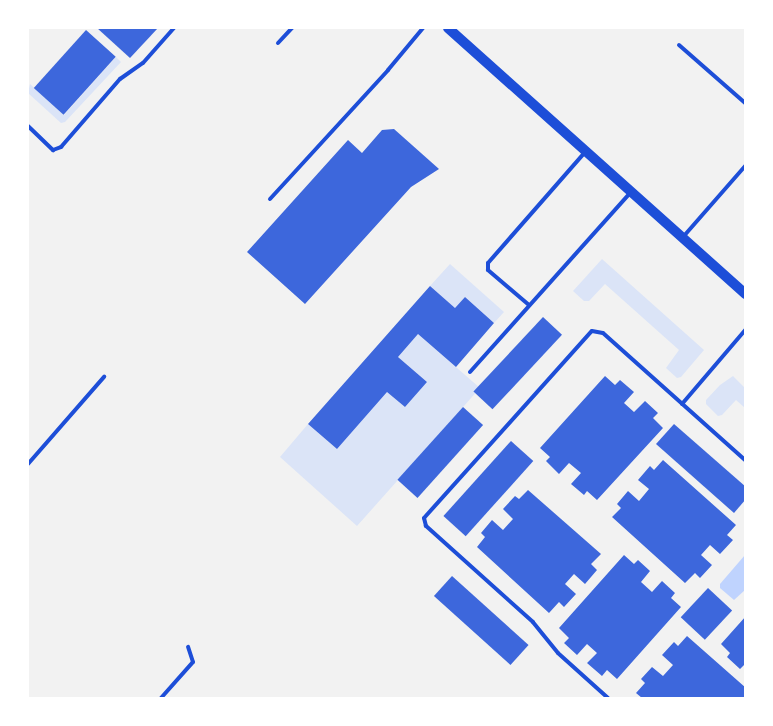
<!DOCTYPE html>
<html>
<head>
<meta charset="utf-8">
<style>
  body { margin:0 }
  #map { position:relative; width:773px; height:726px; overflow:hidden; background:#f2f2f2; font-family:"PT Sans",sans-serif }
  div>[style] { position:absolute }
  [style*='--x'] { left:calc(var(--x)*1px); top:calc(var(--y)*1px); width:calc(var(--w)*1px); rotate:calc(var(--a)*1deg) }
  .green>* { inset:0; background:#dbe4f7 }
  .water>* { inset:0; background:#bfd3fe }
  .building>* { inset:0; background:#3d67dc; transform-origin:0 0 }
  .service>* { height:4px; margin:-2px; padding:0 2px; transform-origin:2px; border-radius:2px; background:#1d4ed8 }
  .secondary>* { height:10px; margin:-5px; padding:0 5px; transform-origin:5px; border-radius:5px; background:#1d4ed8 }
  span { translate:-50% -50%; white-space:nowrap; text-align:center; line-height:1.15; -webkit-text-stroke:4px #fff; paint-order:stroke }
  .frame { position:absolute; inset:0; border:29px solid #fff; pointer-events:none }
</style>
</head>
<body>
<div id="map">
  <div class="green">
    <div style="clip-path:polygon(116px 57px,121px 62px,65px 122px,61px 123px,28px 93px,30px 84px,64px 115px)"></div>
    <div style="clip-path:polygon(602px 259px,704px 350px,681px 377px,677px 378px,666px 368px,679px 350px,605px 284px,589px 301px,584px 301px,573px 291px)"></div>
    <div style="clip-path:polygon(450px 264px,504px 312px,494px 323px,465px 297px,455px 308px,430px 286px)"></div>
    <div style="clip-path:polygon(418px 334px,480px 388px,357px 526px,280px 457px,308px 424px,337px 449px,387px 392px,405px 407px,427px 382px,398px 357px)"></div>
    <div style="clip-path:polygon(733px 376px,745px 388px,745px 408px,736px 400px,722px 415px,718px 416px,706px 404px,706px 400px,720px 385px)"></div>
  </div>
  <div class="water">
    <div style="clip-path:polygon(745px 555px,745px 590px,734px 600px,720px 588px,720px 584px)"></div>
  </div>
  <div class="building">
    <div style="clip-path:polygon(97px 28px,158px 28px,130px 58px)"></div>
    <div style="left:86px;top:30px;width:40px;height:78px;rotate:42deg"></div>
    <div style="clip-path:polygon(394px 129px,439px 169px,411px 187px,305px 304px,247px 252px,348px 140px,362px 153px,382px 130px)"></div>
    <div style="clip-path:polygon(430px 286px,455px 308px,465px 297px,494px 323px,456px 367px,418px 334px,398px 357px,427px 382px,405px 407px,387px 392px,337px 449px,308px 424px)"></div>
    <div style="left:543px;top:317px;width:26px;height:102px;rotate:43deg"></div>
    <div style="clip-path:polygon(605px 376px,615px 385px,620px 380px,634px 392px,624px 403px,634px 412px,645px 401px,658px 413px,653px 418px,663px 428px,597px 500px,587px 491px,584px 495px,571px 484px,581px 473px,569px 463px,559px 474px,546px 461px,550px 457px,540px 448px)"></div>
    <div style="left:463px;top:407px;width:27px;height:98px;rotate:42deg"></div>
    <div style="clip-path:polygon(674px 424px,746px 487px,746px 499px,734px 513px,656px 444px)"></div>
    <div style="left:511px;top:441px;width:30px;height:101px;rotate:42deg"></div>
    <div style="clip-path:polygon(663px 460px,736px 525px,727px 535px,733px 540px,720px 554px,710px 545px,701px 555px,712px 565px,700px 578px,695px 573px,685px 583px,612px 517px,621px 508px,617px 504px,628px 491px,639px 501px,649px 489px,638px 480px,650px 466px,654px 470px)"></div>
    <div style="clip-path:polygon(528px 490px,601px 554px,591px 564px,597px 570px,585px 584px,574px 574px,565px 584px,576px 594px,564px 607px,559px 602px,549px 613px,477px 547px,485px 537px,481px 533px,492px 520px,503px 530px,513px 519px,503px 509px,515px 496px,519px 499px)"></div>
    <div style="clip-path:polygon(624px 555px,634px 564px,638px 560px,650px 571px,641px 582px,652px 592px,662px 581px,675px 593px,671px 598px,681px 607px,617px 679px,607px 670px,602px 676px,587px 663px,597px 653px,587px 644px,577px 655px,564px 643px,569px 638px,559px 628px)"></div>
    <div style="left:452px;top:576px;width:103px;height:27px;rotate:42deg"></div>
    <div style="left:708px;top:588px;width:33px;height:40px;rotate:43deg"></div>
    <div style="clip-path:polygon(746px 616px,746px 663px,740px 669px,727px 657px,730px 653px,721px 644px)"></div>
    <div style="clip-path:polygon(687px 636px,746px 688px,746px 698px,642px 698px,636px 693px,645px 683px,641px 679px,652px 667px,663px 676px,673px 665px,662px 655px,674px 642px,678px 646px)"></div>
  </div>
  <div class="service">
    <div style="--x:278;--y:43;--w:21;--a:-47"></div>
    <div style="--x:679;--y:45;--w:88;--a:41.3"></div>
    <div style="--x:28;--y:126;--w:35;--a:44"></div>
    <div style="--x:53;--y:150;--w:9;--a:-21"></div>
    <div style="--x:61;--y:147;--w:90;--a:-49.1"></div>
    <div style="--x:120;--y:79;--w:28;--a:-35"></div>
    <div style="--x:143;--y:63;--w:47;--a:-48.5"></div>
    <div style="--x:270;--y:199;--w:175;--a:-47.5"></div>
    <div style="--x:388;--y:70;--w:55;--a:-50.2"></div>
    <div style="--x:683;--y:237;--w:96;--a:-48.8"></div>
    <div style="--x:529;--y:305;--w:54;--a:-139.5"></div>
    <div style="--x:488;--y:270;--w:7;--a:-90"></div>
    <div style="--x:488;--y:263;--w:149;--a:-48.8"></div>
    <div style="--x:470;--y:372;--w:240;--a:-48.2"></div>
    <div style="--x:682;--y:404;--w:99;--a:-49.5"></div>
    <div style="--x:28;--y:464;--w:116;--a:-48.9"></div>
    <div style="--x:161;--y:698;--w:48;--a:-48.4"></div>
    <div style="--x:193;--y:662;--w:16;--a:-108"></div>
    <div style="--x:608;--y:698;--w:67;--a:-138"></div>
    <div style="--x:558;--y:653;--w:40;--a:-129"></div>
    <div style="--x:533;--y:622;--w:144;--a:-138.1"></div>
    <div style="--x:426;--y:526;--w:8;--a:-104"></div>
    <div style="--x:424;--y:518;--w:251;--a:-48.1"></div>
    <div style="--x:592;--y:331;--w:11;--a:10"></div>
    <div style="--x:603;--y:333;--w:192;--a:41.8"></div>
  </div>
  <div class="secondary">
    <div style="--x:448;--y:28;--w:399;--a:41.8"></div>
  </div>
  <div class="frame"></div>
</div>
</body>
</html>
